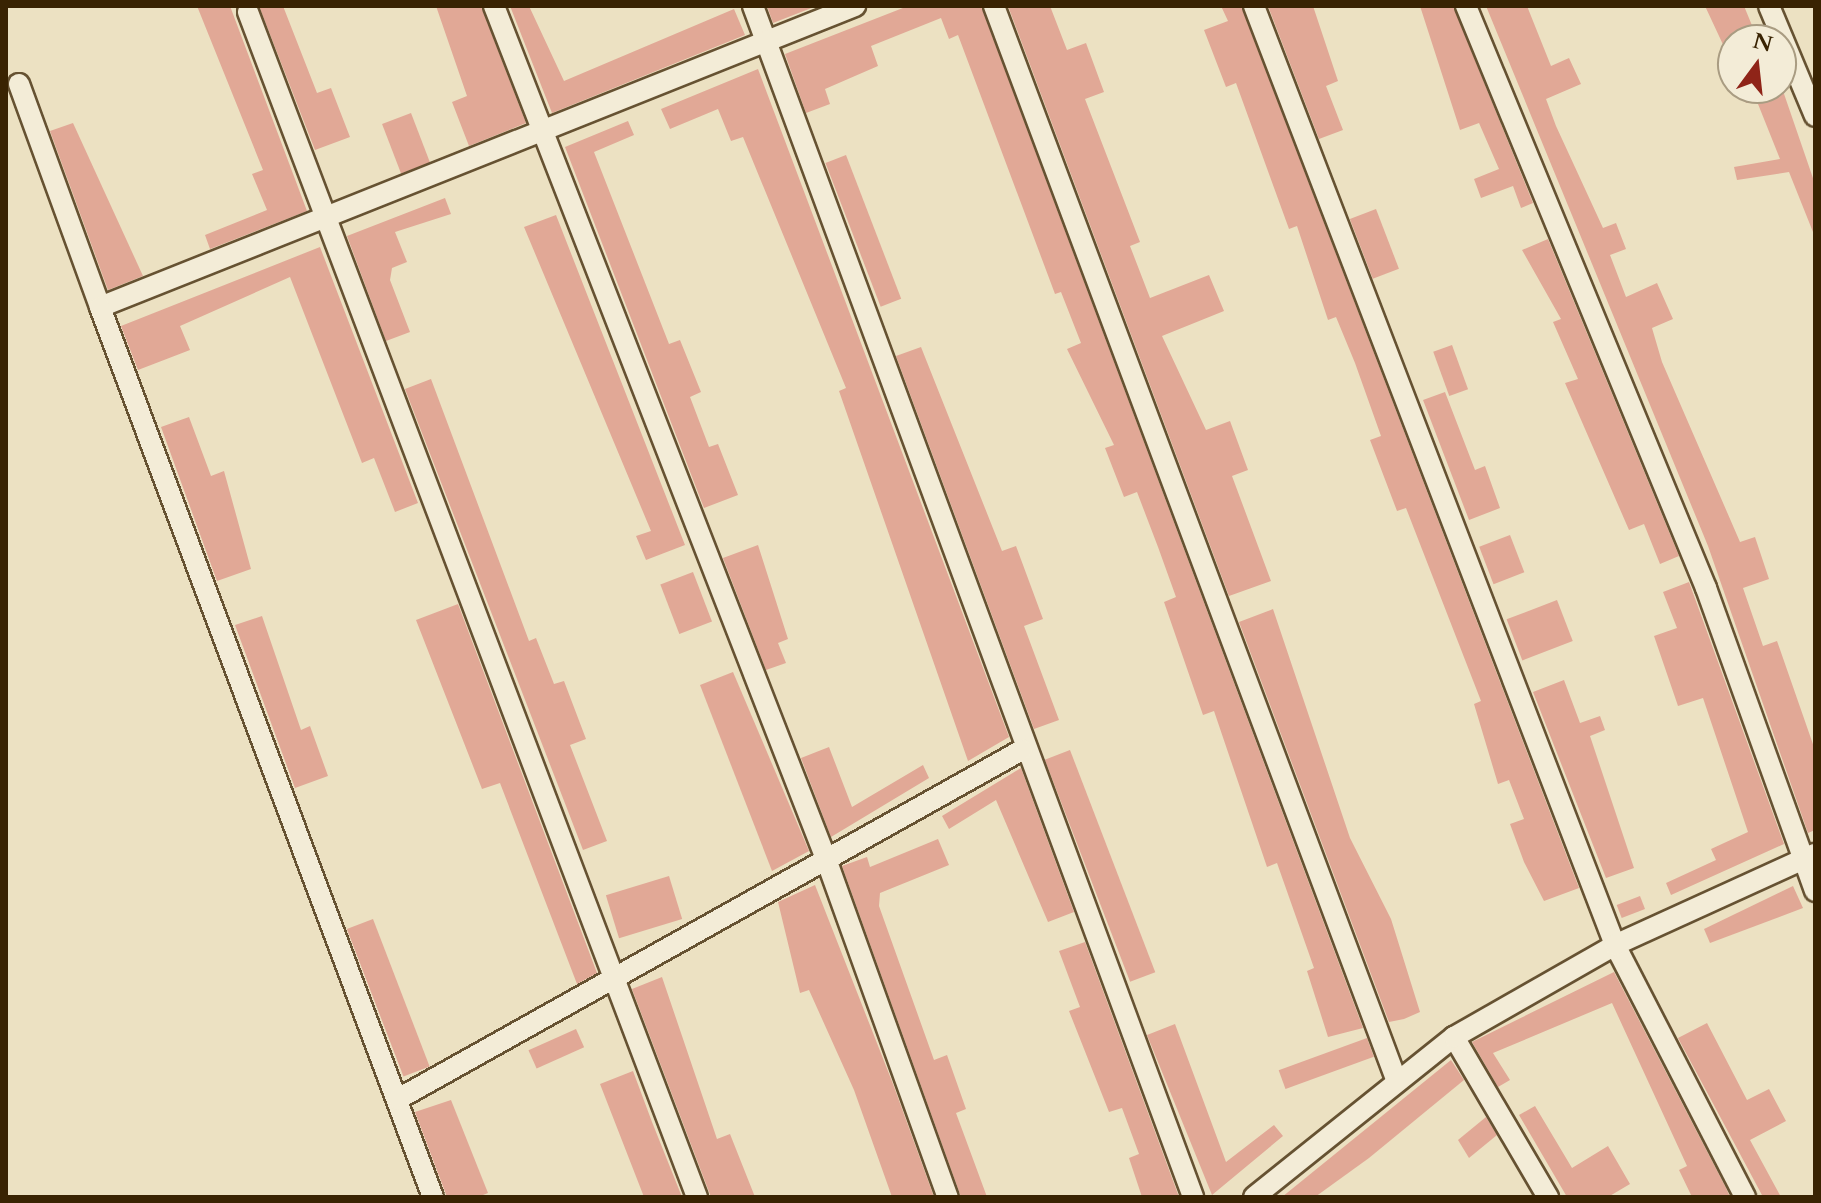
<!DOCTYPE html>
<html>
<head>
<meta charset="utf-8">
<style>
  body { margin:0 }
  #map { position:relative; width:1821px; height:1203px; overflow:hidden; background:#ece1c2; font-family:Cardo,serif }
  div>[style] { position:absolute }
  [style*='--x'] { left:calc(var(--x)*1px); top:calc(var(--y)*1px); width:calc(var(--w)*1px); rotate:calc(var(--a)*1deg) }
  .building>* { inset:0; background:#e1a896; transform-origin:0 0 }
  .roads { filter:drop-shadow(2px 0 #665232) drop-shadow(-2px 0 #665232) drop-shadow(0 2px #665232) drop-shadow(0 -2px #665232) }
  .minor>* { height:20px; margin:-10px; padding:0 10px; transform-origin:10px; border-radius:10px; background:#f3ecd7 }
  span { translate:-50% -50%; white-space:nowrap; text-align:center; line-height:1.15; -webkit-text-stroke:6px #f3ecd7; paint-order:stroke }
  .frame { position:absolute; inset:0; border:8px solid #392302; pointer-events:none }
  .north { position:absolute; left:1717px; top:24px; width:80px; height:80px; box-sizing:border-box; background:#f3ecd7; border:2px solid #a99c82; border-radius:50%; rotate:15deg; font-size:22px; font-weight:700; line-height:32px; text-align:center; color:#392302 }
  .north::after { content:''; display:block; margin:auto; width:28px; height:36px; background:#8f2418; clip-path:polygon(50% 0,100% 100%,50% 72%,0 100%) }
</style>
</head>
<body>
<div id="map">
  <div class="building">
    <div style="clip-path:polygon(197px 6px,230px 6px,307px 211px,210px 249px,205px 235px,267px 210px,252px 174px,263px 170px)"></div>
    <div style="clip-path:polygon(259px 6px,283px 6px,317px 93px,331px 88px,350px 137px,315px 150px)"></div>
    <div style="clip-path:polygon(436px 6px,481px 6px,526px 123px,469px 146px,452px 102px,467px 96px)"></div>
    <div style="clip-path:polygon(510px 6px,529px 6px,564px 81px,734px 9px,745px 35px,552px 113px)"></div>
    <div style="clip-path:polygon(767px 6px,814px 6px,814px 7px,773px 23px)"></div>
    <div style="clip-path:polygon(908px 6px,981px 6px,1363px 1028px,1328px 1037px,1307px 971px,1314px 968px,1277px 863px,1267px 867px,1214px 711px,1203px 715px,1164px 602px,1176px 597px,1158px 547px,1137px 492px,1124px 497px,1105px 448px,1114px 445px,1067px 349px,1081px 343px,1061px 292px,1055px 294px,958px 35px,949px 39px,941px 18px,871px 46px,878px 66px,825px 89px,830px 104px,806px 113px,785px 54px)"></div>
    <div style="clip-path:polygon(1008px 6px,1050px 6px,1067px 50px,1086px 43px,1104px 92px,1085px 99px,1140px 242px,1130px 246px,1150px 298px,1209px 275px,1224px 311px,1162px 336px,1206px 430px,1230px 421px,1248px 470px,1232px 476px,1271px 581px,1229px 596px)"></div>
    <div style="clip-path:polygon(1221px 6px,1241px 6px,1579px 888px,1544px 901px,1524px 862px,1510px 824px,1524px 819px,1509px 780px,1498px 784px,1474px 704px,1481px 701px,1406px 508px,1397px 511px,1370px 440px,1381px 436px,1355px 363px,1336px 317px,1328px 320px,1297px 226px,1289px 229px,1236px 83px,1226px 87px,1204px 30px,1228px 21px)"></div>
    <div style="clip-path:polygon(1268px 6px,1313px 6px,1338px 81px,1326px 86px,1343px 130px,1319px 139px)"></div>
    <div style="clip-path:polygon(1420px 6px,1453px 6px,1533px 203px,1521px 208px,1513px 186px,1481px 198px,1474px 179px,1499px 169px,1479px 123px,1460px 130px)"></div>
    <div style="clip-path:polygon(1486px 6px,1527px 6px,1551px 66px,1569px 58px,1581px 84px,1546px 99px,1556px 126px,1603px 228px,1616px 223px,1626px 249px,1610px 255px,1626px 297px,1657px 283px,1673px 319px,1652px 328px,1662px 362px,1740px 542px,1755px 537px,1769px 579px,1743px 588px,1763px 646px,1777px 641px,1815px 750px,1815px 830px,1808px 833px,1708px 546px)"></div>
    <div style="clip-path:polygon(1705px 6px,1744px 6px,1758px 40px,1733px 40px,1733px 66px)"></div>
    <div style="clip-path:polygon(758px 69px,1009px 737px,968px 761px,839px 391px,846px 388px,743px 137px,731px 141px,718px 109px,670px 129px,661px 109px)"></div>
    <div style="clip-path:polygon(1740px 88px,1782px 88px,1815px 184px,1815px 237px,1789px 172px,1737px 180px,1734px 167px,1780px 159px,1756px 99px,1746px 103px)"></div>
    <div style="left:411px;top:113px;width:53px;height:31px;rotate:69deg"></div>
    <div style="clip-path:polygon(628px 121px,634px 135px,594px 152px,669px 344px,680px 340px,701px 392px,690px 397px,709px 447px,718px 444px,738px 495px,704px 508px,565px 147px)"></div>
    <div style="clip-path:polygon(73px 123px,143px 276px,108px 290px,50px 131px)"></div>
    <div style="left:846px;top:155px;width:154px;height:22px;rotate:69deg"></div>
    <div style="clip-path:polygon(445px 198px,451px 214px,395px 232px,407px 262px,392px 268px,390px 280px,410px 332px,386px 341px,347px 236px)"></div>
    <div style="left:1376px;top:209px;width:64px;height:28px;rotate:69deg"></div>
    <div style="clip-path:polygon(556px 215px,685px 545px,646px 560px,636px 536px,651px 531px,524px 227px)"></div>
    <div style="clip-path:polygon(1548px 239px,1679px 556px,1660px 564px,1644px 524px,1629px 530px,1565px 383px,1578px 379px,1553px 322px,1561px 319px,1522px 250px)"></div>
    <div style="clip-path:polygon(320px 247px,418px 503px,395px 512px,374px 458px,362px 463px,290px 277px,180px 326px,190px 350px,138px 370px,121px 326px)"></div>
    <div style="left:1452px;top:345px;width:47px;height:20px;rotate:70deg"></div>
    <div style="clip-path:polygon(921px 347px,1002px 551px,1016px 546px,1043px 619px,1024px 626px,1059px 720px,1034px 729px,896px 356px)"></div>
    <div style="clip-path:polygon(431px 379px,529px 641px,536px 638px,554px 684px,564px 681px,586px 739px,570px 745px,607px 841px,583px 850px,405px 389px)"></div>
    <div style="clip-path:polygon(1445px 392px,1475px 470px,1485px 466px,1500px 508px,1469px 520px,1423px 400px)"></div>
    <div style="clip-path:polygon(189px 417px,211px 476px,224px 471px,251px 569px,217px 581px,161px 427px)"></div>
    <div style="left:1510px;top:535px;width:40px;height:33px;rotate:69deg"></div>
    <div style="clip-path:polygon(758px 545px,788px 639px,778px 643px,786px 663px,766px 670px,723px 558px)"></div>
    <div style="left:693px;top:572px;width:53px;height:35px;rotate:69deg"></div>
    <div style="clip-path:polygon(1689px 582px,1784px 844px,1671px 895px,1666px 883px,1716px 860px,1711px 849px,1748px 832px,1703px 698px,1678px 706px,1654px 636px,1677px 628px,1663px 592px)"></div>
    <div style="left:1557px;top:600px;width:44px;height:54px;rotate:69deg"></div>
    <div style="clip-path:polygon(458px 604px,597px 973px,577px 984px,500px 783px,482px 789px,416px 620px)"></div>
    <div style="clip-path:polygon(1273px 609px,1350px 838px,1391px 919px,1420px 1012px,1404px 1019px,1389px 1022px,1239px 622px)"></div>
    <div style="clip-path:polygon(262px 616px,301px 730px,310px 726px,328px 776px,295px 788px,235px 625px)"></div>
    <div style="clip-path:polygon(733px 672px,809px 851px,772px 871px,700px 685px)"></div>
    <div style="clip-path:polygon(1564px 680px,1580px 723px,1600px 716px,1605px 730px,1590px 736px,1634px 868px,1606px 878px,1533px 692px)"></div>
    <div style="clip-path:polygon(829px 747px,852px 807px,923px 765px,929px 778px,831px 837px,801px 758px)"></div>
    <div style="left:1070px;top:750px;width:238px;height:27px;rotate:69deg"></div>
    <div style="clip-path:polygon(1021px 768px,1074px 912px,1048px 922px,996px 800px,949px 829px,942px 816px)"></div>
    <div style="clip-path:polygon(938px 839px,949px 865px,880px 893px,879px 906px,934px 1060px,947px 1055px,966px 1109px,956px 1113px,987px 1197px,961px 1197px,842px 866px,867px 857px,870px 867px)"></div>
    <div style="left:669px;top:876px;width:45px;height:66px;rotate:73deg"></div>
    <div style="clip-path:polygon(815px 885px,893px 1084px,934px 1197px,892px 1197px,854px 1090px,809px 990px,800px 993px,778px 902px)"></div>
    <div style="clip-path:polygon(1793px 886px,1803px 908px,1710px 943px,1704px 929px)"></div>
    <div style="left:1640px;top:896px;width:14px;height:25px;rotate:69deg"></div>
    <div style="left:373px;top:919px;width:158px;height:28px;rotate:69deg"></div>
    <div style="clip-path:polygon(1085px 942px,1179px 1197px,1142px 1197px,1129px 1158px,1139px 1154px,1122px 1108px,1109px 1112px,1069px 1011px,1080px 1007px,1059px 951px)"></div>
    <div style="clip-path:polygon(1614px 972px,1726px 1188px,1730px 1197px,1692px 1197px,1679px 1170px,1687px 1166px,1612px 1003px,1493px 1053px,1510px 1080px,1498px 1087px,1472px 1042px)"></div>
    <div style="clip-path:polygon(662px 977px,717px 1139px,730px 1134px,755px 1197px,711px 1197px,632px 989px)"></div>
    <div style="clip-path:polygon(1707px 1023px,1747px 1100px,1769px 1089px,1786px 1121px,1750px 1140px,1781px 1197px,1763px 1197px,1678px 1038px)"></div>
    <div style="clip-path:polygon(1175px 1024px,1226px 1162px,1274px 1125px,1283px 1136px,1212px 1195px,1147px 1035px)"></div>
    <div style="left:576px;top:1029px;width:20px;height:52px;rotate:66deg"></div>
    <div style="left:1367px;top:1038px;width:20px;height:94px;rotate:70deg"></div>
    <div style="clip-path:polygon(1451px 1060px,1464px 1080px,1369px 1158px,1315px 1197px,1282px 1197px)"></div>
    <div style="clip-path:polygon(633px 1071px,652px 1122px,682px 1197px,644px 1197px,600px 1084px)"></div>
    <div style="clip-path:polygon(451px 1100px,488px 1193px,478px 1197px,447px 1197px,415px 1112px)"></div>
    <div style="clip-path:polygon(1535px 1106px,1572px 1168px,1608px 1146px,1630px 1184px,1608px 1197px,1567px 1197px,1519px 1115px)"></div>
    <div style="clip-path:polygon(1486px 1117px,1497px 1135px,1469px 1158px,1458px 1140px)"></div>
  </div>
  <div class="roads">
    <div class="minor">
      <div style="--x:494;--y:6;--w:915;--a:68.73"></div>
      <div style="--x:826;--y:859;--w:359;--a:70.2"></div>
      <div style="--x:753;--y:6;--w:1270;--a:69.72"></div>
      <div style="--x:994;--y:6;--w:1146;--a:69.46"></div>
      <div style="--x:1254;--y:6;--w:1006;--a:68.97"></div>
      <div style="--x:1615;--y:945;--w:284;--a:62.7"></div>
      <div style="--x:1466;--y:6;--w:630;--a:67.59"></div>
      <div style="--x:1706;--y:588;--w:322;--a:70.2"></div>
      <div style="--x:1769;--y:6;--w:119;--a:67.3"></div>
      <div style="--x:248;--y:12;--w:1267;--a:69.25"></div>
      <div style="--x:19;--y:84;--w:237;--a:70"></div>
      <div style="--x:100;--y:307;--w:813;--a:-21.74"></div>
      <div style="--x:100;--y:307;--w:950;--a:69.49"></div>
      <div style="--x:1454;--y:1037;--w:186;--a:59.6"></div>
      <div style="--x:398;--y:1099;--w:715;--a:-29.22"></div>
      <div style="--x:1254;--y:1197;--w:256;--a:-38.7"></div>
      <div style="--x:1454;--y:1037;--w:185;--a:-29.7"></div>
      <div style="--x:1615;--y:945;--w:220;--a:-24.5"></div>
    </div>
  </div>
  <div class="frame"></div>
  <div class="north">N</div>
</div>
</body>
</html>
